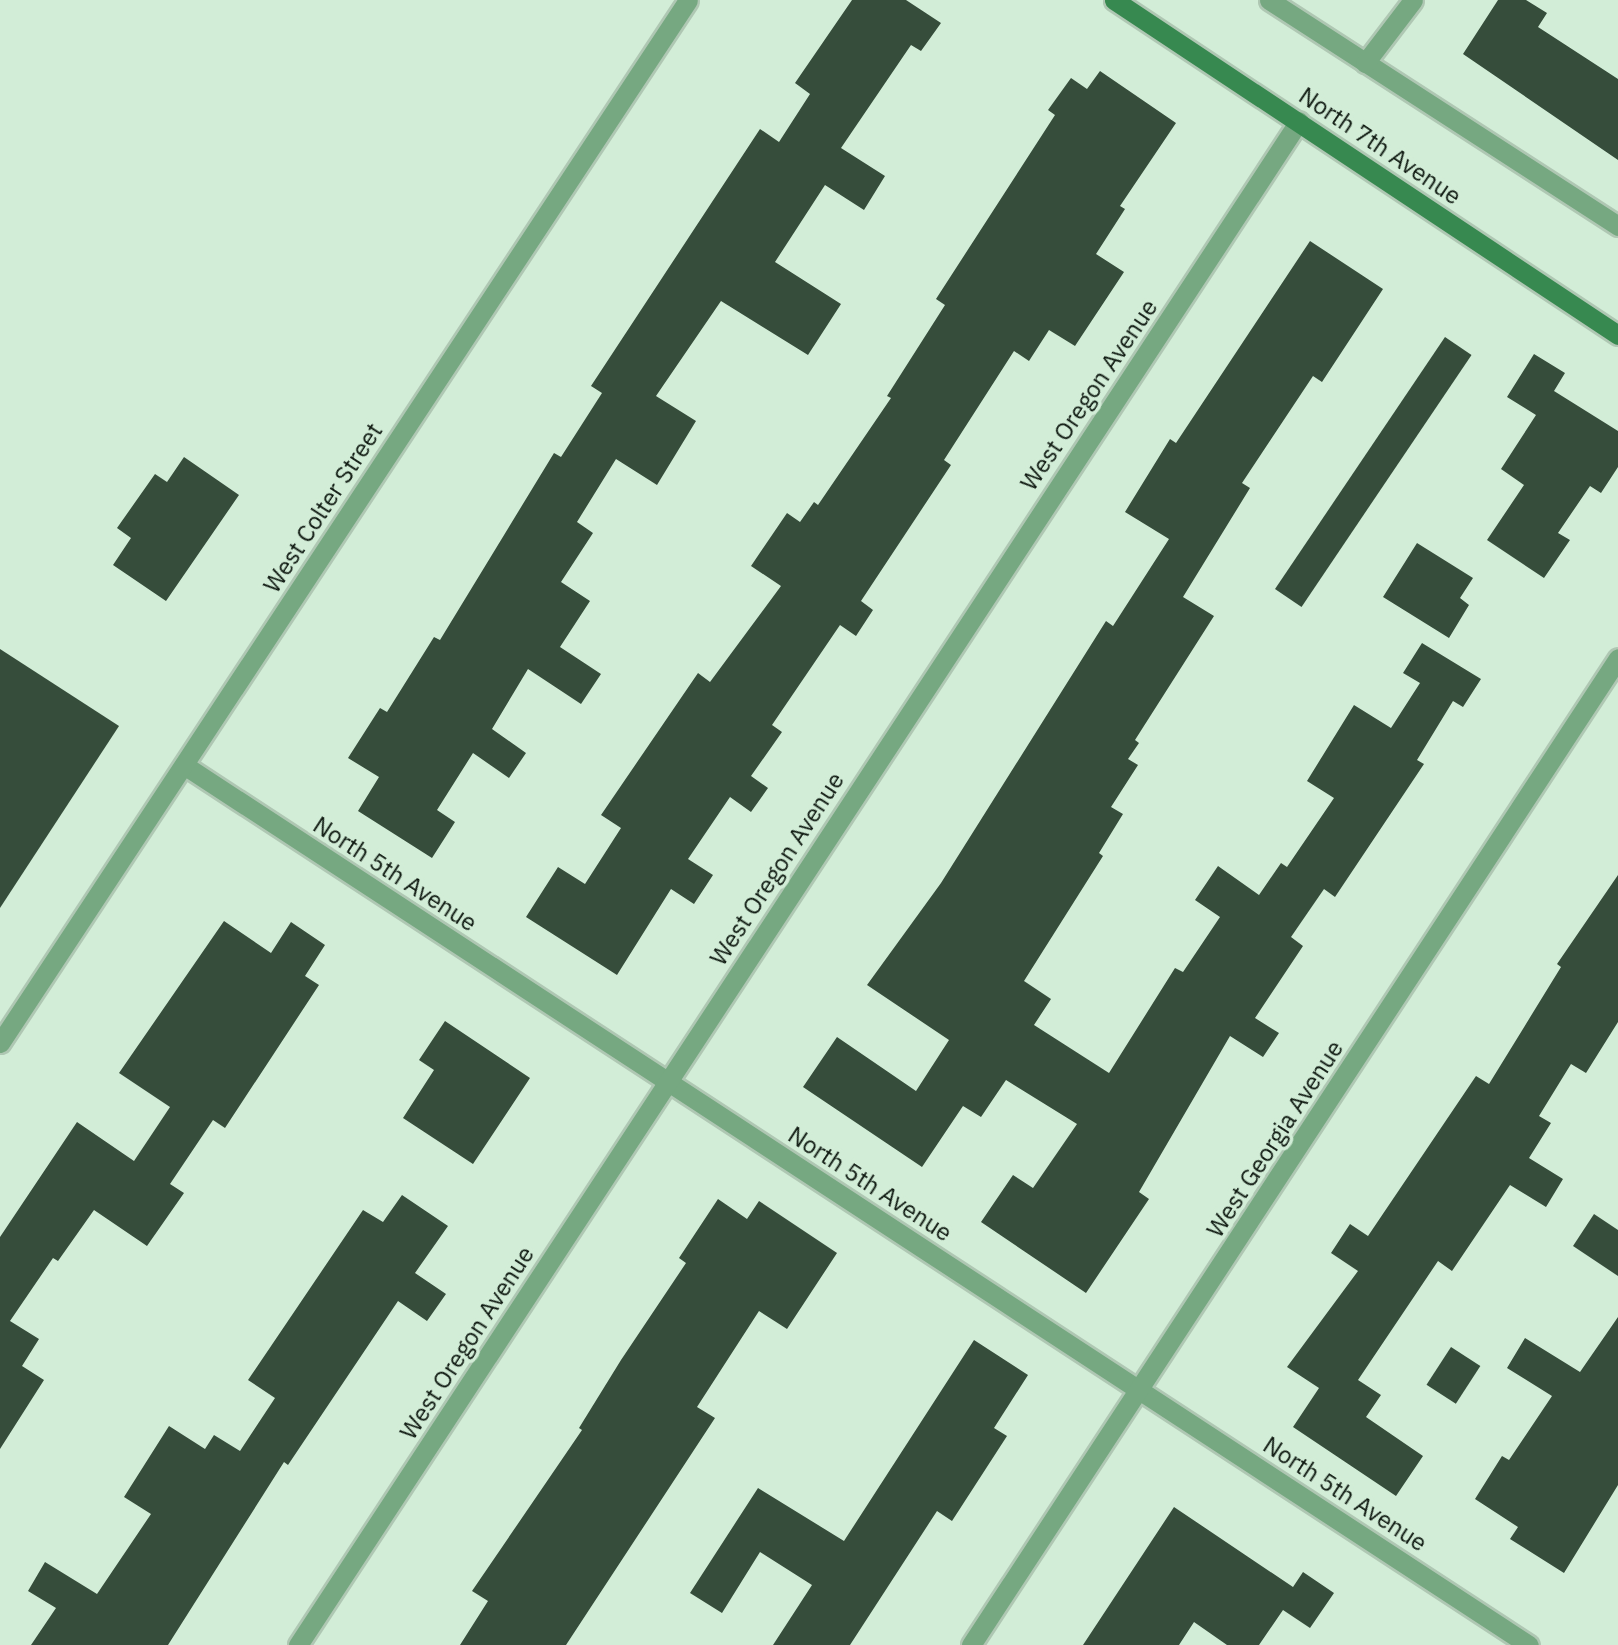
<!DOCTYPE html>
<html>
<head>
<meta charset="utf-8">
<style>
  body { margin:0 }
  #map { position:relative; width:1618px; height:1645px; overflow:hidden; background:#d2edd7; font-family:"IBM Plex Sans",sans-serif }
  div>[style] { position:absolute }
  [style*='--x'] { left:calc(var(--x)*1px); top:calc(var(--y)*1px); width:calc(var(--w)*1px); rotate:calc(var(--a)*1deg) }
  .building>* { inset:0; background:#364d3b; transform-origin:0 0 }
  .roads { filter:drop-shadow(2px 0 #afc7b3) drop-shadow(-2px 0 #afc7b3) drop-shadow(0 2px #afc7b3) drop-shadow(0 -2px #afc7b3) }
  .minor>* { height:19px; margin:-9.5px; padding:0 9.5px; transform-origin:9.5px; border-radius:9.5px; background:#76a881 }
  .tertiary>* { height:19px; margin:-9.5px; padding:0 9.5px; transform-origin:9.5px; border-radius:9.5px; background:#76a881 }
  .secondary>* { height:19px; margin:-9.5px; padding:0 9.5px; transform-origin:9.5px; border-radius:9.5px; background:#378950 }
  span { translate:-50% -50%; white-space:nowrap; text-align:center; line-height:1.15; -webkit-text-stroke:7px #d2edd7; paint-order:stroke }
  .street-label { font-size:24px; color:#0e1810 }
</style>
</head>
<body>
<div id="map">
  <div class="building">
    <div style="clip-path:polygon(852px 0,906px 0,941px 23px,921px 51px,911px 45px,841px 148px,885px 176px,864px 210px,825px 185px,775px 262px,841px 304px,808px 355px,721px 301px,656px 396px,696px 421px,657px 485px,616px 459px,577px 522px,593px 533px,561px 582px,590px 601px,560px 647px,601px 674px,581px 704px,528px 669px,492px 729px,526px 753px,509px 778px,473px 753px,437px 810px,455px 822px,432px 858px,358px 811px,379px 777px,348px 758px,380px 708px,387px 712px,434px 637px,440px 640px,554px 453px,561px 457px,602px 393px,591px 386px,760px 129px,779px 142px,810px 94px,795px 83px)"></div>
    <div style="clip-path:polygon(1498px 0,1526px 0,1547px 13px,1538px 27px,1618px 79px,1618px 160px,1463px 54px)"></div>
    <div style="clip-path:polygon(1100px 71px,1176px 123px,1120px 206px,1125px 209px,1096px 254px,1124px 272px,1075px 346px,1049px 330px,1029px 361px,1014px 351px,944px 460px,951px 465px,861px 601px,873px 610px,856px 636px,840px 625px,772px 725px,782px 732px,751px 776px,768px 788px,751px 812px,730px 797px,688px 859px,713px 875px,694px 904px,671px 889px,617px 975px,526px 917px,558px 867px,585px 884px,621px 828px,601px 815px,698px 673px,710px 682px,781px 586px,751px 566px,787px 513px,800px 522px,814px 502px,818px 505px,891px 398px,887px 396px,945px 305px,936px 299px,1055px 115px,1048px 110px,1071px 78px,1087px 89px)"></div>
    <div style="clip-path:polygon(1310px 241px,1383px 289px,1322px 382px,1313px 376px,1242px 483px,1250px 488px,1183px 597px,1214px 616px,1135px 740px,1139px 743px,1128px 759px,1138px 765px,1111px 807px,1123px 814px,1099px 853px,1103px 856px,1024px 981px,1051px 999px,1034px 1025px,1109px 1073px,1175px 968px,1183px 972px,1220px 917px,1195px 900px,1218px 866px,1259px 895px,1281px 863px,1287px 867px,1334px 798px,1307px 781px,1354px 705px,1391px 728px,1420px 683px,1403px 673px,1422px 643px,1481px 679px,1463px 707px,1453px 701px,1417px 760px,1424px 764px,1335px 897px,1324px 889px,1291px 937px,1303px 946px,1255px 1018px,1279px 1033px,1263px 1057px,1230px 1036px,1139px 1192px,1149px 1199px,1086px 1293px,981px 1222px,1013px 1175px,1033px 1188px,1077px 1124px,1006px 1080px,981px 1117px,963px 1106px,922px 1167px,803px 1087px,837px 1037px,916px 1091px,949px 1040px,867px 985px,941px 883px,1106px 621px,1113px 626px,1169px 539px,1125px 512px,1170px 439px,1176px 443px)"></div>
    <div style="left:1445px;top:337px;width:32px;height:304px;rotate:34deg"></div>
    <div style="clip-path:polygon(1534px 354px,1565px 373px,1554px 391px,1618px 431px,1618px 467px,1601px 493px,1590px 486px,1558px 533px,1570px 540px,1544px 578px,1487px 540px,1524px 485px,1501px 469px,1536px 415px,1507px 397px)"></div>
    <div style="clip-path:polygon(184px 457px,239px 495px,166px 601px,113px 565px,131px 538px,117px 528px,155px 474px,167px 482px)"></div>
    <div style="clip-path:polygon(1417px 543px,1473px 578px,1460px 598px,1469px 605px,1449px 638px,1383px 597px)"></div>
    <div style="clip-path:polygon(0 649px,119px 726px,0 908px)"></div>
    <div style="clip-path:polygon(1618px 875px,1618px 1022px,1586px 1073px,1571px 1064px,1539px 1116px,1551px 1123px,1529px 1158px,1563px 1179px,1546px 1207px,1510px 1185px,1452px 1271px,1438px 1261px,1358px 1380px,1381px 1395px,1366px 1417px,1423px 1456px,1396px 1496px,1293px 1427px,1319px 1388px,1287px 1367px,1358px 1271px,1331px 1253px,1350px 1224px,1368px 1236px,1476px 1076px,1489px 1084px,1561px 967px,1557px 964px)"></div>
    <div style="clip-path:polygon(224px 921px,271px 953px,291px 922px,325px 945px,305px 976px,319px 985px,225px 1128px,213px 1120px,170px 1184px,184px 1193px,147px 1246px,94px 1210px,58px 1261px,53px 1258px,10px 1321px,39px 1339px,22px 1366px,44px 1380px,0 1449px,0 1237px,77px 1122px,134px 1161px,170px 1107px,119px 1073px)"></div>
    <div style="clip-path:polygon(445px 1021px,530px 1078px,473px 1164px,403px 1118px,434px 1070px,419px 1060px)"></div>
    <div style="clip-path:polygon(402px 1195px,448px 1226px,415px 1273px,446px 1294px,427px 1321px,398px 1301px,288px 1465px,284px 1462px,168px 1645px,31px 1645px,56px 1608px,28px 1591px,45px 1562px,97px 1594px,151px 1514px,124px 1497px,169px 1426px,205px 1449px,214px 1435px,240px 1451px,275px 1398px,248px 1380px,363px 1210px,383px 1222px)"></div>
    <div style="clip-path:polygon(718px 1199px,747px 1219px,759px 1201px,837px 1253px,787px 1329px,759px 1311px,697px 1407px,715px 1418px,566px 1645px,460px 1645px,488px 1601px,472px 1591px,582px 1430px,579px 1428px,621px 1360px,686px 1263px,679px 1258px)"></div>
    <div style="clip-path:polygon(1594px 1214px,1618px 1230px,1618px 1276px,1573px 1246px)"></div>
    <div style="clip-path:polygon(1618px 1317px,1618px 1485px,1564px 1573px,1510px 1539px,1518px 1527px,1475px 1499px,1502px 1456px,1509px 1460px,1552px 1396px,1507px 1368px,1525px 1338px,1580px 1372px)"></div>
    <div style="clip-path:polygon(974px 1340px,1028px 1375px,994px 1428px,1007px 1436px,952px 1521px,937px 1511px,850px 1645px,773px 1645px,812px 1585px,760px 1552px,722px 1613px,690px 1593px,758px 1488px,844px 1541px)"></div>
    <div style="left:1451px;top:1347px;width:35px;height:45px;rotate:33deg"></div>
    <div style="clip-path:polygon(1174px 1507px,1293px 1587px,1303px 1572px,1334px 1593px,1310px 1628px,1283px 1610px,1259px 1645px,1227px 1645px,1194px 1622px,1179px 1645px,1083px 1645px)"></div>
  </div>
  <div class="roads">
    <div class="minor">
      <div style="--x:1269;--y:0;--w:416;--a:32.9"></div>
      <div style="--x:1365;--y:63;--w:79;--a:-52.7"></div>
      <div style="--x:184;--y:765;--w:1607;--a:33.2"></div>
      <div style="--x:298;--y:1645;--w:1823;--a:-56.7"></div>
      <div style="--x:971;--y:1645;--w:1180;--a:-56.75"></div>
    </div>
    <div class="tertiary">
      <div style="--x:0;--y:1043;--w:1249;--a:-56.59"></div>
    </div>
    <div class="secondary">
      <div style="--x:1114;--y:0;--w:605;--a:33.61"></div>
    </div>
  </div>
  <div class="street-label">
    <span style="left:1380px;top:146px;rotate:34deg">North 7th Avenue</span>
    <span style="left:1089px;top:395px;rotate:-56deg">West Oregon Avenue</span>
    <span style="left:323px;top:508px;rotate:-57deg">West Colter Street</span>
    <span style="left:777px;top:869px;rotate:-57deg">West Oregon Avenue</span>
    <span style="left:395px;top:874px;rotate:33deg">North 5th Avenue</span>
    <span style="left:1275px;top:1139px;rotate:-57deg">West Georgia Avenue</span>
    <span style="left:870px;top:1184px;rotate:33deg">North 5th Avenue</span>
    <span style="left:467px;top:1343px;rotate:-57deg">West Oregon Avenue</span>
    <span style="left:1345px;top:1494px;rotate:33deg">North 5th Avenue</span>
  </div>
</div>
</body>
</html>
